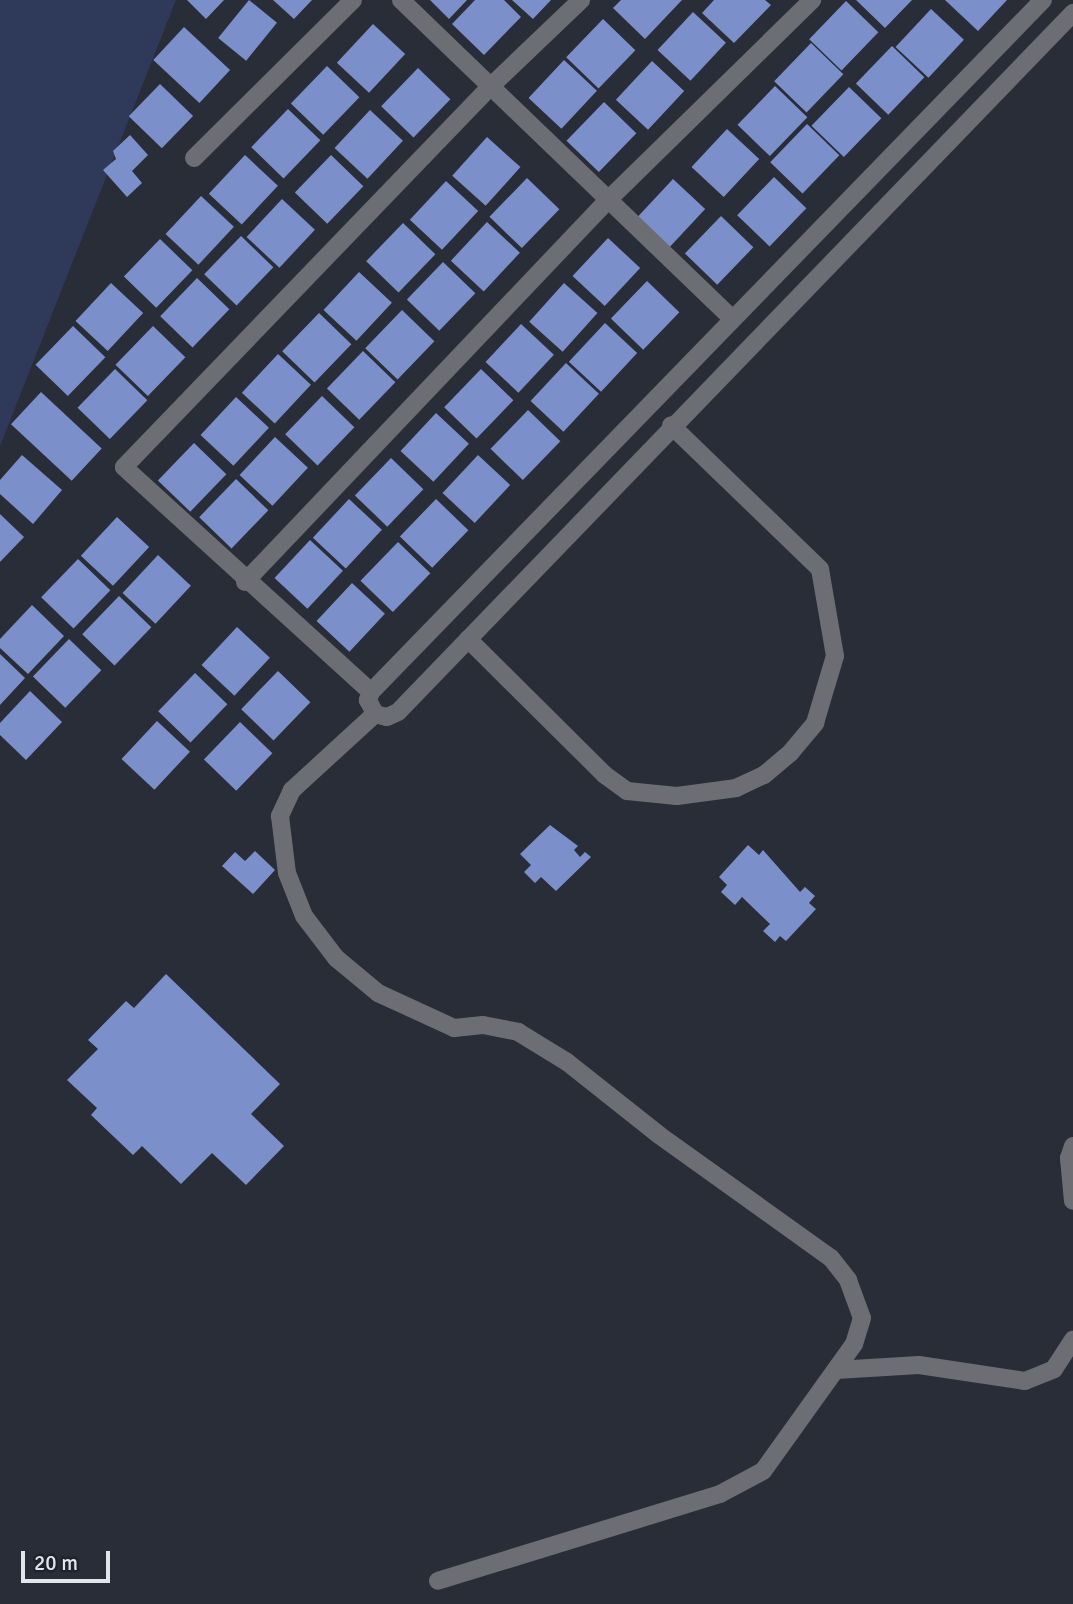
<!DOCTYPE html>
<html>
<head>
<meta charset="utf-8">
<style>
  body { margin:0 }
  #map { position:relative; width:1073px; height:1604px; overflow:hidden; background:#292d38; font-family:Signika,sans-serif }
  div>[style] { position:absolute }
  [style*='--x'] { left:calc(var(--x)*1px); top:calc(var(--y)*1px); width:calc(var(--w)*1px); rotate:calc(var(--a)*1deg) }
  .green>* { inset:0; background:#2f395a }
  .building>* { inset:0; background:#7b8fcb; transform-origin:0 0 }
  .minor>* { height:18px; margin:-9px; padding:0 9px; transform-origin:9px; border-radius:9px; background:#6c6e74 }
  span { translate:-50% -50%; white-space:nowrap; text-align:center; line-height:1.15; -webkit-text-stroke:7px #20232e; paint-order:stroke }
  .scale { position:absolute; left:21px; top:1551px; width:89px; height:32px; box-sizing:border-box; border:4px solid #e2e5ec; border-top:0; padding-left:9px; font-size:21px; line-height:24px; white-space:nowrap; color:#e2e5ec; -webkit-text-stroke:5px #20232e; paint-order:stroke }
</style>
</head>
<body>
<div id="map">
  <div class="green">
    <div style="clip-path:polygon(0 0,176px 0,0 446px)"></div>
  </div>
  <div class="building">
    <div style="clip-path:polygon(187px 0,224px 0,206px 19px)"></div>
    <div style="left:249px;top:0;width:36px;height:49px;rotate:39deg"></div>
    <div style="clip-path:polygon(273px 0,312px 0,294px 19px)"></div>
    <div style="clip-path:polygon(430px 0,467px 0,449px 19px)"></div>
    <div style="clip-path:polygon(475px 0,504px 0,521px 17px,484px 55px,452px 24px)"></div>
    <div style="clip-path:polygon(512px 0,551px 0,533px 19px)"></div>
    <div style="clip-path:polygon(621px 0,682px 0,645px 39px,613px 8px)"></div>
    <div style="clip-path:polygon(714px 0,765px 0,771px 5px,734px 43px,702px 13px)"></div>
    <div style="clip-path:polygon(856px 0,912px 0,885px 28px)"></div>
    <div style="clip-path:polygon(945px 0,1007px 0,978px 31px)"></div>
    <div style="left:846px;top:1px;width:45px;height:53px;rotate:44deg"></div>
    <div style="left:931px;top:9px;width:45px;height:52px;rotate:43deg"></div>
    <div style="left:693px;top:12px;width:45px;height:52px;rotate:43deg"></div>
    <div style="left:603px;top:19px;width:45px;height:53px;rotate:44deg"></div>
    <div style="left:373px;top:24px;width:44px;height:53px;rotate:43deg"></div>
    <div style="left:184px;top:27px;width:63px;height:45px;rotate:43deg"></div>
    <div style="left:811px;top:43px;width:45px;height:53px;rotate:44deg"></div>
    <div style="left:892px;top:46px;width:45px;height:52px;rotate:44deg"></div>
    <div style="left:564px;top:60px;width:45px;height:52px;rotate:43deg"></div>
    <div style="left:652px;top:61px;width:44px;height:53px;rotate:43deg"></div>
    <div style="left:327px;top:66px;width:45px;height:52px;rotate:44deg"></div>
    <div style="left:418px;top:68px;width:45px;height:53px;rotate:44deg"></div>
    <div style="left:160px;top:84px;width:46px;height:45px;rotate:44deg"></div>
    <div style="left:775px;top:86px;width:45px;height:54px;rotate:44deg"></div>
    <div style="left:849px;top:87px;width:45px;height:54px;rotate:44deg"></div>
    <div style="left:604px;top:102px;width:45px;height:54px;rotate:44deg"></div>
    <div style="left:288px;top:109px;width:45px;height:53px;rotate:44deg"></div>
    <div style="left:370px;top:110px;width:45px;height:52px;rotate:43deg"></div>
    <div style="left:807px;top:124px;width:45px;height:53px;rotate:44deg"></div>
    <div style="left:727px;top:129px;width:44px;height:52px;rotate:43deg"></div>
    <div style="clip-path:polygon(130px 135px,148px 155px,132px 171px,142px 183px,127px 197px,103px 170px,116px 159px,113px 151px)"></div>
    <div style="left:487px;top:137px;width:45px;height:52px;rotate:42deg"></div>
    <div style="left:245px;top:155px;width:45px;height:53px;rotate:43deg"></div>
    <div style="left:331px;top:155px;width:45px;height:52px;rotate:44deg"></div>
    <div style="left:774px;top:177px;width:45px;height:53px;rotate:44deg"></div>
    <div style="left:527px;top:178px;width:45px;height:54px;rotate:44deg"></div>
    <div style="left:673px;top:179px;width:44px;height:53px;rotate:43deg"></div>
    <div style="left:446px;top:181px;width:44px;height:53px;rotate:43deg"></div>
    <div style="left:201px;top:196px;width:45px;height:52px;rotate:43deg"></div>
    <div style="left:282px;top:199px;width:45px;height:52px;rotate:43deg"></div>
    <div style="left:721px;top:216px;width:45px;height:52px;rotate:44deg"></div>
    <div style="left:487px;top:222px;width:45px;height:53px;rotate:43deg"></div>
    <div style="left:403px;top:223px;width:45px;height:53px;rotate:44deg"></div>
    <div style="left:241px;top:236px;width:45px;height:53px;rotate:44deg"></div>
    <div style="left:608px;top:238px;width:44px;height:52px;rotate:43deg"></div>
    <div style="left:160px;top:239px;width:45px;height:52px;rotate:44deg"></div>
    <div style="left:443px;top:262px;width:45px;height:52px;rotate:44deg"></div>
    <div style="left:359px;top:272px;width:45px;height:52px;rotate:43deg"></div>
    <div style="left:197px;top:278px;width:45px;height:53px;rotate:44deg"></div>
    <div style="left:647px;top:281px;width:45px;height:52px;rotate:44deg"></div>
    <div style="left:111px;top:283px;width:44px;height:52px;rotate:43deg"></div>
    <div style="left:564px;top:283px;width:45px;height:52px;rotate:42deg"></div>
    <div style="left:402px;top:310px;width:45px;height:53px;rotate:44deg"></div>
    <div style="left:319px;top:313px;width:45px;height:53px;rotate:44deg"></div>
    <div style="left:605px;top:323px;width:44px;height:53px;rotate:43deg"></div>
    <div style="left:521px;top:324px;width:45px;height:52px;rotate:43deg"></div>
    <div style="left:73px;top:326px;width:45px;height:54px;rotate:44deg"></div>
    <div style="left:153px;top:326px;width:45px;height:54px;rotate:44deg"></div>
    <div style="left:363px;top:351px;width:45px;height:52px;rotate:44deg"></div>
    <div style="left:278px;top:354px;width:45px;height:53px;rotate:43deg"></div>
    <div style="left:566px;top:363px;width:45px;height:52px;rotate:43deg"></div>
    <div style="left:115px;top:369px;width:45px;height:54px;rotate:44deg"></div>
    <div style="left:481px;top:369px;width:45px;height:53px;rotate:44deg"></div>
    <div style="left:41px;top:392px;width:83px;height:44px;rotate:43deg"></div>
    <div style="left:322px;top:396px;width:45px;height:53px;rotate:44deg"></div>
    <div style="left:236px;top:397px;width:45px;height:52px;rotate:43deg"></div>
    <div style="left:528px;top:410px;width:45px;height:54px;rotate:44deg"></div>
    <div style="left:436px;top:413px;width:45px;height:52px;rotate:43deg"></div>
    <div style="left:275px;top:437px;width:45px;height:52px;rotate:43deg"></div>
    <div style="left:194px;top:443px;width:45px;height:52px;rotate:44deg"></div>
    <div style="clip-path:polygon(22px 455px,62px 490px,33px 524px,0 494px,0 480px)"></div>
    <div style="left:478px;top:455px;width:44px;height:52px;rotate:43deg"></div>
    <div style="left:391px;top:458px;width:45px;height:52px;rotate:44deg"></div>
    <div style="left:236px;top:479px;width:45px;height:53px;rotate:44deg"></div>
    <div style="left:349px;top:499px;width:45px;height:53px;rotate:43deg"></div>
    <div style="left:436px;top:499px;width:45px;height:52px;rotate:44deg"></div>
    <div style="clip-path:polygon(0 514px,24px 537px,0 562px)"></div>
    <div style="left:117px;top:517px;width:44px;height:53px;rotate:43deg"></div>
    <div style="left:310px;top:540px;width:45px;height:52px;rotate:43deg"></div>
    <div style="left:398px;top:542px;width:45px;height:54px;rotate:44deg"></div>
    <div style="left:158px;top:555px;width:45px;height:52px;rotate:43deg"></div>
    <div style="left:78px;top:559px;width:45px;height:53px;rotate:44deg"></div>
    <div style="left:352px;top:583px;width:45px;height:52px;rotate:43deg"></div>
    <div style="left:119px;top:596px;width:45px;height:53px;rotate:44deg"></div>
    <div style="clip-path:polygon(32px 605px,64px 636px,28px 674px,0 648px,0 639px)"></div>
    <div style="left:237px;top:627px;width:45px;height:52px;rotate:43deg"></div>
    <div style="left:69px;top:639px;width:45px;height:52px;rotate:44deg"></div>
    <div style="clip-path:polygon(0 654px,25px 678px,0 705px)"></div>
    <div style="left:278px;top:671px;width:45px;height:53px;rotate:44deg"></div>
    <div style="left:195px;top:673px;width:45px;height:53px;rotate:44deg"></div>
    <div style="clip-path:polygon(30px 691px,62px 722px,26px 760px,0 735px,0 723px)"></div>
    <div style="left:157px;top:721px;width:45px;height:52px;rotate:43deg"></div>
    <div style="left:240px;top:722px;width:45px;height:52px;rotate:44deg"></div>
    <div style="clip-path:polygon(550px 825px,578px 846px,574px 850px,580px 857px,585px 852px,591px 857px,556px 891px,541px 877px,535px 883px,524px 872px,531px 865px,520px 854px)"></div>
    <div style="clip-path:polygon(748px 845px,759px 855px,763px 850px,800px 892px,805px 887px,815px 896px,809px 903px,816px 909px,786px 941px,780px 936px,775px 942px,763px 931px,770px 924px,742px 897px,735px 905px,721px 892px,727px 885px,719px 877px)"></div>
    <div style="clip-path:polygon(255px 851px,275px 870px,253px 894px,222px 866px,235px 852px,245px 861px)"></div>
    <div style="clip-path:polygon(166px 974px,280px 1084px,251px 1114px,284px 1146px,246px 1185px,212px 1153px,181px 1184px,142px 1146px,133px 1155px,91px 1115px,97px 1108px,67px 1080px,98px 1049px,88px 1040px,126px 1001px,134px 1008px)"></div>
  </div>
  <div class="minor">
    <div style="--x:401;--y:0;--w:459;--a:43.9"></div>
    <div style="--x:1043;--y:0;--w:965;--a:134.16"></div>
    <div style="--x:371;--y:692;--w:9;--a:111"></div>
    <div style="--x:368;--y:700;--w:16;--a:63"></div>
    <div style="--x:375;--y:714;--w:12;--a:14"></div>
    <div style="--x:387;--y:717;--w:12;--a:-24"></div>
    <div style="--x:398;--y:712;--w:972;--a:-46"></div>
    <div style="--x:194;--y:158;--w:224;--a:-44.8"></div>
    <div style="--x:245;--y:582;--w:527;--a:-46.46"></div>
    <div style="--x:608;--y:200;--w:286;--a:-44.4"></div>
    <div style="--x:468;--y:639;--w:193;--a:44.8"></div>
    <div style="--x:605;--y:775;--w:27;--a:36"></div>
    <div style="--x:627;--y:791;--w:50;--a:5.7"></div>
    <div style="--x:677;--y:796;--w:60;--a:-7.7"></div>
    <div style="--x:736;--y:788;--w:31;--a:-25"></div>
    <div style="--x:764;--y:775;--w:35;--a:-40"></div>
    <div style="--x:791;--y:752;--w:38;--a:-50"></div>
    <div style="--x:815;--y:723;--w:70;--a:-73.4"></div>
    <div style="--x:835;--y:656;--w:88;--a:-99.8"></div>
    <div style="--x:820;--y:569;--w:207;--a:-136"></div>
    <div style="--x:371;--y:692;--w:334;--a:-137.7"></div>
    <div style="--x:124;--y:467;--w:528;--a:-46.08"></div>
    <div style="--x:490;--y:87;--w:126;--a:-43.7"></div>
    <div style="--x:375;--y:714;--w:113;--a:137.5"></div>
    <div style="--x:292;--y:790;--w:29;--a:115"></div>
    <div style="--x:280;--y:816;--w:57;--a:83"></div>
    <div style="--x:287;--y:873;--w:46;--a:68.4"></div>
    <div style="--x:304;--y:916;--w:53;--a:52.7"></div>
    <div style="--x:336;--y:958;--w:55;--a:39.8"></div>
    <div style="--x:378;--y:993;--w:84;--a:24.7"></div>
    <div style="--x:454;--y:1028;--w:29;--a:-6"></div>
    <div style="--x:483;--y:1025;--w:36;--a:11"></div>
    <div style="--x:518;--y:1032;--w:57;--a:31.5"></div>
    <div style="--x:567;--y:1062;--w:117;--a:38.4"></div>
    <div style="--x:659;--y:1135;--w:211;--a:35.6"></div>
    <div style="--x:831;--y:1258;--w:28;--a:52"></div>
    <div style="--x:848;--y:1280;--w:40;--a:69.8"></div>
    <div style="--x:862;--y:1318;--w:27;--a:107"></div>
    <div style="--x:854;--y:1344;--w:156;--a:125.6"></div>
    <div style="--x:763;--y:1471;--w:49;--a:151.9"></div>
    <div style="--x:720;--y:1494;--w:295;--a:162.9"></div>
    <div style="--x:1073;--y:1146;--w:13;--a:108"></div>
    <div style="--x:1069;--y:1158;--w:43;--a:84.7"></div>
    <div style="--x:836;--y:1370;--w:83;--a:-3.4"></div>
    <div style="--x:919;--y:1365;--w:107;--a:8.6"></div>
    <div style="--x:1025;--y:1381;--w:31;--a:-22"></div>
    <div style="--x:1054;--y:1369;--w:35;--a:-57"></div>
  </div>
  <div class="scale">20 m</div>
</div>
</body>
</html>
